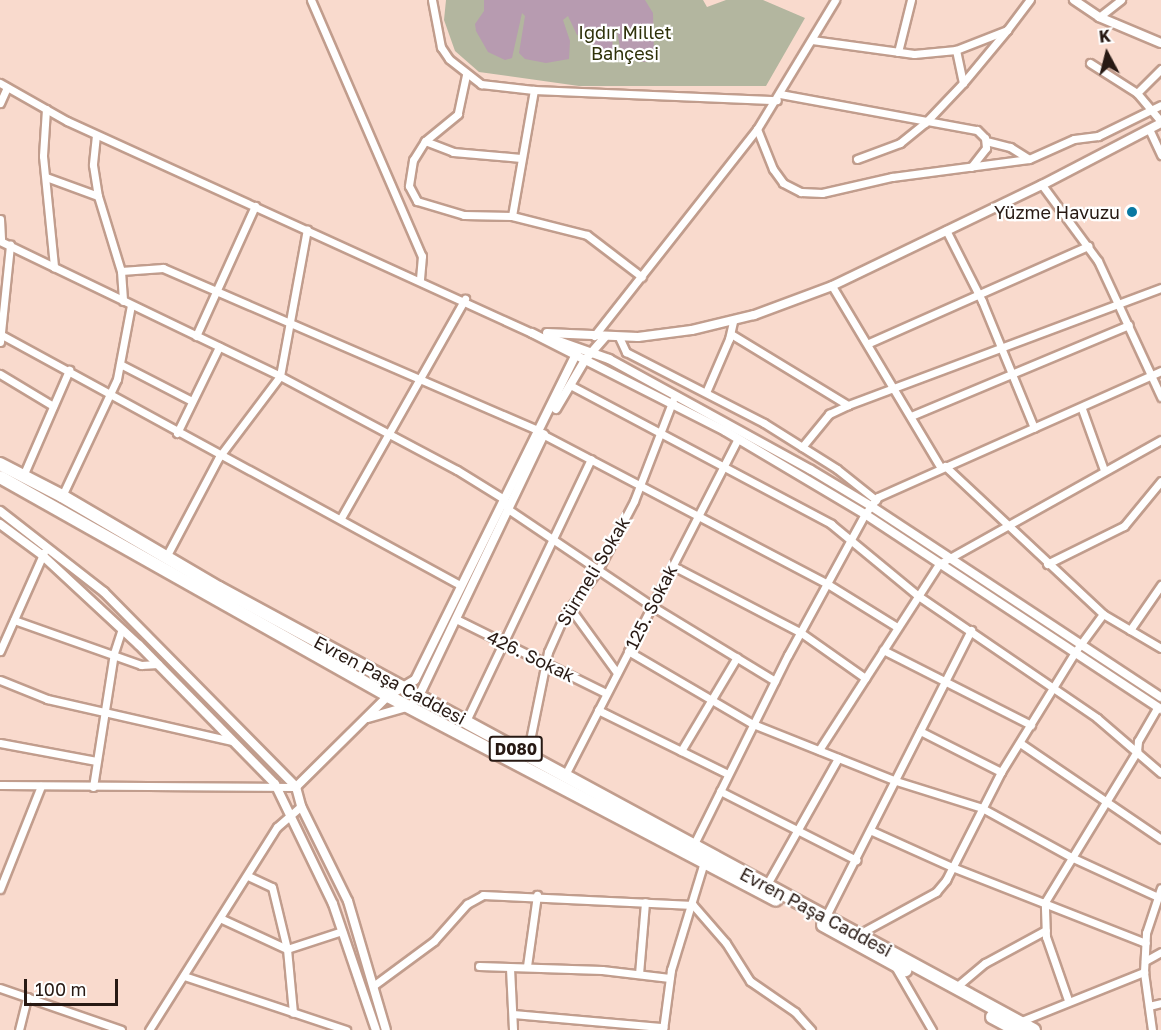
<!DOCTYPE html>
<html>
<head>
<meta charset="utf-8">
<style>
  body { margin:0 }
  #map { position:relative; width:1161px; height:1030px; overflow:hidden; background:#f9dacd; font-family:"Golos Text",sans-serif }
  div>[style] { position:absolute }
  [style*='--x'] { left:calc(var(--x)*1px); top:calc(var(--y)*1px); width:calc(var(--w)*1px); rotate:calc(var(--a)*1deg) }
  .green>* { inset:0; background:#b3b69f }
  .water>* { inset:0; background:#b79bb0 }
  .roads { filter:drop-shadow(2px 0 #c19d8d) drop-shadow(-2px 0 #c19d8d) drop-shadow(0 2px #c19d8d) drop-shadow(0 -2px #c19d8d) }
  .minor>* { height:7px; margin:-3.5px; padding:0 3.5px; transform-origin:3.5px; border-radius:3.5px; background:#fff }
  .tertiary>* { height:8px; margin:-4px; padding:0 4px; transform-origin:4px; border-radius:4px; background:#fff }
  .trunk>* { height:12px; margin:-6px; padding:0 6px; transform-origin:6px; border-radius:6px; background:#fff }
  .dots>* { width:16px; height:16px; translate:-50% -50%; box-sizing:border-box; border:3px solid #fff; border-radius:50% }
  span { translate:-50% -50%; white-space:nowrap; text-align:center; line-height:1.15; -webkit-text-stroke:4.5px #fff; paint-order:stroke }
  .shield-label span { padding:2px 4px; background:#fff; border:2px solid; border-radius:4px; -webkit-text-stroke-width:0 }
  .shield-label { font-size:16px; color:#271913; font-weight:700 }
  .park-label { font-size:18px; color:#2e3109 }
  .poi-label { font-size:18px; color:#271913 }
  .right { translate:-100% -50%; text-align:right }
  .street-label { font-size:18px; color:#271913 }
  .north { position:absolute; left:1077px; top:24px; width:60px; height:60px; -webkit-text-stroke:4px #fff; paint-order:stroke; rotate:353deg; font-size:16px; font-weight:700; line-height:24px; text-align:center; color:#271913 }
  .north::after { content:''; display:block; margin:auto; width:21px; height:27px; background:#271913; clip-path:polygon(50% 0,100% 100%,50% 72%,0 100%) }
  .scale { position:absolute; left:24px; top:979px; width:94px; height:27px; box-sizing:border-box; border:3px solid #271913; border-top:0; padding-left:8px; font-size:18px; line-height:21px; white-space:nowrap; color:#271913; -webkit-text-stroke:4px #fff; paint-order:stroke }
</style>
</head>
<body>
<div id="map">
  <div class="green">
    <div style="clip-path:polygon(446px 0,703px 0,707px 7px,726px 0,763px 0,805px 18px,766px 86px,579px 86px,479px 72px,455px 51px,444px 20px)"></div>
  </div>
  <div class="water">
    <div style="clip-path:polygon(484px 0,645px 0,653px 13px,654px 56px,645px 62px,622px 58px,616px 26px,612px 30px,613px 52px,593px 51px,593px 28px,577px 35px,568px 16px,563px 20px,570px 41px,569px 59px,546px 63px,525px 59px,519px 53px,525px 16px,522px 13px,512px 58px,505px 60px,488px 52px,476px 31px,475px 24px,484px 11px)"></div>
  </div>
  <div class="roads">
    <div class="minor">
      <div style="--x:311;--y:0;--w:279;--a:66.6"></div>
      <div style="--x:422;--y:256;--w:24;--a:95"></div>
      <div style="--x:432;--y:0;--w:48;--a:79.2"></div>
      <div style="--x:441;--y:47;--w:14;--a:56"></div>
      <div style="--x:449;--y:59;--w:41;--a:38"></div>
      <div style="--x:481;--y:84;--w:53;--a:6.5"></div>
      <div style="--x:534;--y:90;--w:243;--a:2.4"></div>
      <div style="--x:1099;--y:17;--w:28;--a:-38"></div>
      <div style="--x:812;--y:40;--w:103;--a:7.8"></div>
      <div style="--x:914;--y:54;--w:42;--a:-5.4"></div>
      <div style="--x:898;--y:52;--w:54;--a:-76"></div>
      <div style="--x:1090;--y:63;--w:56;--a:32.6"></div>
      <div style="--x:1137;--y:93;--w:38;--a:50"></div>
      <div style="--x:466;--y:75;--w:40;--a:102"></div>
      <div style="--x:458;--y:114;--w:43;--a:140.7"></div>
      <div style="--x:425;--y:141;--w:22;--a:122"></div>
      <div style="--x:413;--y:160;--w:26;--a:99"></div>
      <div style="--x:409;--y:186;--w:17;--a:62"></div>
      <div style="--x:417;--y:201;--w:49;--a:16.6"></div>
      <div style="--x:464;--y:215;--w:48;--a:1.2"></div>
      <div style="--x:512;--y:216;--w:77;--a:14.2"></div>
      <div style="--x:587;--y:235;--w:69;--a:37.4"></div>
      <div style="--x:0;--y:83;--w:77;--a:29.6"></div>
      <div style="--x:67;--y:121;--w:511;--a:24.51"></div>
      <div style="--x:963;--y:83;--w:69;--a:-50.3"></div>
      <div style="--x:1137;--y:93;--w:34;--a:-45"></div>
      <div style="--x:780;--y:94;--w:200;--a:10.4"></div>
      <div style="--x:977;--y:130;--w:11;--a:45"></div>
      <div style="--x:985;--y:138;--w:10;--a:84"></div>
      <div style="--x:986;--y:148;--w:24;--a:128"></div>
      <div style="--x:0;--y:103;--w:17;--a:-66"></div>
      <div style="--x:46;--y:109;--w:47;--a:93.7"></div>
      <div style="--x:43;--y:156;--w:112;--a:84.3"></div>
      <div style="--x:757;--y:129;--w:43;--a:68.2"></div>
      <div style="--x:773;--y:169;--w:17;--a:54"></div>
      <div style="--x:783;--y:183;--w:20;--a:27"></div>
      <div style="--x:801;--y:192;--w:21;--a:3"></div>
      <div style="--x:822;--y:193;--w:72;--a:-12.9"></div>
      <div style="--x:892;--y:177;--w:138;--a:-7.5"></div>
      <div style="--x:1029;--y:159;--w:49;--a:-24"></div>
      <div style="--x:1074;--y:139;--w:24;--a:-7"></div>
      <div style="--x:1098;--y:136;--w:70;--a:-26.2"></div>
      <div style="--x:1149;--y:129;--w:29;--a:65"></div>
      <div style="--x:96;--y:135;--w:30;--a:96"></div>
      <div style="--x:93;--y:165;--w:31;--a:81"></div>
      <div style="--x:98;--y:196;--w:78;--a:73"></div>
      <div style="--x:121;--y:271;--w:30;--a:86"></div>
      <div style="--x:425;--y:141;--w:30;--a:21"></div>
      <div style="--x:453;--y:152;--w:68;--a:5"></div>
      <div style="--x:986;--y:141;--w:25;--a:14"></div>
      <div style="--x:1010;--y:147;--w:22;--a:32"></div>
      <div style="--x:857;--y:159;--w:46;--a:-20.4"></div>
      <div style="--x:900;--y:143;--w:32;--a:-39"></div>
      <div style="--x:925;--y:123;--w:55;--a:-46.5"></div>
      <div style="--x:963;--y:83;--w:34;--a:-102"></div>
      <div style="--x:956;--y:50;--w:55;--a:-21.4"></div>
      <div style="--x:1007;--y:30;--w:38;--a:-53"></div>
      <div style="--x:46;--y:177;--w:55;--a:20.1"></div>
      <div style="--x:1042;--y:185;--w:94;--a:53.6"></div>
      <div style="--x:1098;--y:261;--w:150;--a:65.1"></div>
      <div style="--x:512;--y:216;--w:128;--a:-80.1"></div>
      <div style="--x:0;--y:219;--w:22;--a:87"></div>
      <div style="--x:946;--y:230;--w:80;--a:63.1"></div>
      <div style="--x:982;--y:301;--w:137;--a:67.7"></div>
      <div style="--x:0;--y:241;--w:311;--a:25.7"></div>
      <div style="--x:280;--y:376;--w:200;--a:28"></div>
      <div style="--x:457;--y:470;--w:55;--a:31.7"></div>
      <div style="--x:504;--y:499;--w:11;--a:68"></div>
      <div style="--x:508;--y:509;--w:174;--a:34"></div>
      <div style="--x:652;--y:606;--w:144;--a:31.4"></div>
      <div style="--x:121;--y:271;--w:42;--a:-4.1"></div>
      <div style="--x:163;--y:268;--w:410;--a:23.4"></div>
      <div style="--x:832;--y:286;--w:212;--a:59.1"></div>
      <div style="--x:0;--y:334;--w:524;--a:28.62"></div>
      <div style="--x:731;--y:334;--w:137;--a:31.3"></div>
      <div style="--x:196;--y:336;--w:143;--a:-65.6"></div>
      <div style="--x:594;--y:336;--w:263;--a:-51.8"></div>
      <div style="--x:757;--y:129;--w:151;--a:-58.8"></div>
      <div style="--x:619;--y:337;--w:17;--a:65"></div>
      <div style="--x:626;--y:352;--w:155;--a:27.2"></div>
      <div style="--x:764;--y:423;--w:86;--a:32.2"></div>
      <div style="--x:837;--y:469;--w:50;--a:38.5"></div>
      <div style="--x:0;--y:342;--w:98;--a:-84.1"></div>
      <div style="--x:869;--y:343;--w:240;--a:-23.9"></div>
      <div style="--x:120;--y:364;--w:81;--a:27.2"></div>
      <div style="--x:0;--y:374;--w:62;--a:31.1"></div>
      <div style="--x:570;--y:385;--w:296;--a:28"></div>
      <div style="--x:831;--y:524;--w:112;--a:39.5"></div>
      <div style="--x:917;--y:595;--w:218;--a:34.3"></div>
      <div style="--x:1097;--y:718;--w:84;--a:40.7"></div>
      <div style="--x:707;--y:390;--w:56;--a:-66.7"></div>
      <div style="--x:729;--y:339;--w:18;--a:-77"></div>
      <div style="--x:1082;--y:409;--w:65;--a:70.2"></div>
      <div style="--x:911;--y:416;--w:236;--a:-22.7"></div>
      <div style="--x:177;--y:433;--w:96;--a:-64"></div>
      <div style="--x:544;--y:435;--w:318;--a:27.7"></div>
      <div style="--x:826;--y:583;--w:84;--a:31.8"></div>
      <div style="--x:802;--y:447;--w:43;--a:-50.7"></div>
      <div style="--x:829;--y:414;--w:21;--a:-25"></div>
      <div style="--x:848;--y:405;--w:334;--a:-20.5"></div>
      <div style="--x:945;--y:466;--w:216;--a:43.1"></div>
      <div style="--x:1103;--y:614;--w:67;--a:30.4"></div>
      <div style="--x:23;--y:476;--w:116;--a:-66.5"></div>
      <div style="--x:62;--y:496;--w:129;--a:-64.8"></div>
      <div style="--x:117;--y:379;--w:75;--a:-79.3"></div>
      <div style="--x:341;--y:518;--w:252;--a:-60.5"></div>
      <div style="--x:166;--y:557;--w:113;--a:-62.1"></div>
      <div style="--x:219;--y:457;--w:101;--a:-53"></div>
      <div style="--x:280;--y:376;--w:149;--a:-79.6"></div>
      <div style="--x:1047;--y:564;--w:86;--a:-26.3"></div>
      <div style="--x:1124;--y:526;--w:58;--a:-50.6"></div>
      <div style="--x:673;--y:566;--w:143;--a:27.5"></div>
      <div style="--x:800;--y:632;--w:80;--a:35.3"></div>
      <div style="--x:570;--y:608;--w:80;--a:54.1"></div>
      <div style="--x:456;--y:619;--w:167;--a:26.3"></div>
      <div style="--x:14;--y:620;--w:135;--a:19.5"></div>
      <div style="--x:141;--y:665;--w:17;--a:-3"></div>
      <div style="--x:1130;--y:630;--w:55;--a:-55.4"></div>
      <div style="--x:883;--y:650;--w:166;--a:26.9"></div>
      <div style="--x:0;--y:651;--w:108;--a:-66"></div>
      <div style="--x:628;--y:651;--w:145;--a:30.3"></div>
      <div style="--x:753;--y:724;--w:154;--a:21.7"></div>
      <div style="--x:896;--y:781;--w:90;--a:17.4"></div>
      <div style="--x:982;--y:808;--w:102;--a:28.8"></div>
      <div style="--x:1071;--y:857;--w:96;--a:24.7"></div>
      <div style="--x:0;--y:680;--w:51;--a:22"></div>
      <div style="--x:47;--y:699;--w:190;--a:12.8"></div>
      <div style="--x:598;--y:710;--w:145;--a:26.2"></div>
      <div style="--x:466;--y:721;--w:290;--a:-64.5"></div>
      <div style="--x:920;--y:731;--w:91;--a:26.8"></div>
      <div style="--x:0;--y:743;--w:98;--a:10.6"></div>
      <div style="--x:1020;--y:743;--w:171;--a:34.2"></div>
      <div style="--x:819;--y:750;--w:221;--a:-57.2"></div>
      <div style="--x:939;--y:564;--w:254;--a:-29.2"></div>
      <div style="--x:681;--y:751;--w:109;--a:-59.2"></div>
      <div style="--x:527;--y:755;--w:105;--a:-78.5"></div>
      <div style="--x:548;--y:652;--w:39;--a:-66"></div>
      <div style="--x:564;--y:616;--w:57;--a:-53.5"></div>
      <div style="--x:598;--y:570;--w:78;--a:-62.4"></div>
      <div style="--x:634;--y:501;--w:108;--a:-68.9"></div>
      <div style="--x:565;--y:775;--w:378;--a:-62.8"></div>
      <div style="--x:0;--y:785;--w:296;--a:0.4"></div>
      <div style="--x:93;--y:787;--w:136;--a:-81.1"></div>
      <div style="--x:114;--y:653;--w:25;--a:-72"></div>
      <div style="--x:720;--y:791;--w:153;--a:26.9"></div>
      <div style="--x:872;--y:831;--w:88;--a:24.2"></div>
      <div style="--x:952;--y:867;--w:208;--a:21.4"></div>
      <div style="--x:693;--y:846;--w:213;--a:-63.6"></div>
      <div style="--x:788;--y:655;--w:161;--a:-61.4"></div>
      <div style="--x:865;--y:514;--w:21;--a:-53"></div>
      <div style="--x:878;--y:497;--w:310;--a:-24"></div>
      <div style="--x:248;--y:876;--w:26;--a:25"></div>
      <div style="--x:272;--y:887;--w:64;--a:76.4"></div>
      <div style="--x:287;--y:949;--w:64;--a:84.6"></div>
      <div style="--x:766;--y:886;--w:147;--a:-60.6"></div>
      <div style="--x:0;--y:889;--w:111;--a:-68.3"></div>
      <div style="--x:825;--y:918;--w:323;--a:-63.1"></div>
      <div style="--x:222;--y:919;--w:72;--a:24.8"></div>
      <div style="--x:287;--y:949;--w:58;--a:-18.1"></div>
      <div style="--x:859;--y:934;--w:88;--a:-28.6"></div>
      <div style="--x:936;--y:892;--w:16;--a:-50"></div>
      <div style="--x:946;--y:880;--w:121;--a:-63"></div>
      <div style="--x:1001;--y:772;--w:141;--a:-58.3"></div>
      <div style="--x:1075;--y:652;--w:47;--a:-53.6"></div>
      <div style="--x:1145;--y:961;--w:18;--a:-29"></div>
      <div style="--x:479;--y:966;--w:123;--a:1.9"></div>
      <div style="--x:602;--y:970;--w:68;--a:6.7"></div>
      <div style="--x:527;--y:966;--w:72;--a:-82"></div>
      <div style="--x:510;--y:968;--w:62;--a:87.2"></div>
      <div style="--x:896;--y:968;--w:72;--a:59.9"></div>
      <div style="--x:639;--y:974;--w:72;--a:-85.2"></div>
      <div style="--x:184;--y:976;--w:171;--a:18.4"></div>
      <div style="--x:373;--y:986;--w:76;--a:-36.4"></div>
      <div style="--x:434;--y:941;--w:50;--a:-48.3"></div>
      <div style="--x:467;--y:904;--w:18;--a:-29"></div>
      <div style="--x:483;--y:895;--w:210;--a:2.7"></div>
      <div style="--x:693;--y:905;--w:50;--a:49"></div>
      <div style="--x:726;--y:943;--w:45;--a:57.7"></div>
      <div style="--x:750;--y:981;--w:55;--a:34.6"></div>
      <div style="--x:795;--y:1012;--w:24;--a:48"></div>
      <div style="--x:0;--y:988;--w:128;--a:19.1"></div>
      <div style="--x:955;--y:988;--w:39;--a:-40"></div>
      <div style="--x:985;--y:963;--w:69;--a:-28.4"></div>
      <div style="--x:1068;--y:1000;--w:67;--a:-109.2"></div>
      <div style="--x:1046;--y:937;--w:35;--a:-92"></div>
      <div style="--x:1045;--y:902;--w:177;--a:-58.6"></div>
      <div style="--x:1137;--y:751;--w:10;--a:-84"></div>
      <div style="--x:1138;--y:741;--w:39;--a:-60"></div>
      <div style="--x:1149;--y:1006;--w:12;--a:-14"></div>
      <div style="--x:513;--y:1014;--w:151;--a:5"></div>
      <div style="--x:1019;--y:1022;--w:135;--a:-21.8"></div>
      <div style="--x:19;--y:1030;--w:34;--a:-76"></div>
      <div style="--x:149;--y:1030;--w:240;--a:-57.8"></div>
      <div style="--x:277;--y:827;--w:32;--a:-41"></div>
      <div style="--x:663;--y:1030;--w:61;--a:-82.4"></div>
      <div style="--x:671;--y:970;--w:113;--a:-73"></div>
      <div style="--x:1152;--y:1030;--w:59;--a:-97.9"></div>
      <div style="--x:1144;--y:972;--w:39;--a:-87"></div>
      <div style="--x:1146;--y:933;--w:47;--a:-71.6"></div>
    </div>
    <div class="tertiary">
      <div style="--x:1074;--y:0;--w:30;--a:34"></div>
      <div style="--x:1099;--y:17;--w:67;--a:22.8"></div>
      <div style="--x:532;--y:333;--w:216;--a:26.9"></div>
      <div style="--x:725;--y:431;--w:163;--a:30.7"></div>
      <div style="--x:865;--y:514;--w:354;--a:33.4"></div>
      <div style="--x:547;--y:333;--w:91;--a:2.5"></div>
      <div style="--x:638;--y:337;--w:54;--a:-7.4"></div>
      <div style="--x:692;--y:330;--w:64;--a:-13.6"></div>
      <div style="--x:754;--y:315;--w:83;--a:-20.4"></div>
      <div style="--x:832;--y:286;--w:233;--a:-25.7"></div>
      <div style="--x:1042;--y:185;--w:134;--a:-27.5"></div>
      <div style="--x:550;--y:338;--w:63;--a:19.6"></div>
      <div style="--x:609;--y:359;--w:230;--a:28.8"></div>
      <div style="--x:811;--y:470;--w:70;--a:31"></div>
      <div style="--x:871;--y:506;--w:347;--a:33.4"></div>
      <div style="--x:556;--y:409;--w:57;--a:-59.4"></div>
      <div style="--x:585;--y:360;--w:30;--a:-49"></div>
      <div style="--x:0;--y:511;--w:132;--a:37.9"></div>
      <div style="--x:104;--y:592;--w:274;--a:45.4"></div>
      <div style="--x:296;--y:787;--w:20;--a:75"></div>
      <div style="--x:301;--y:806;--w:106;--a:63.7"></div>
      <div style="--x:348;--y:901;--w:134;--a:73.6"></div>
      <div style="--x:0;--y:524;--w:52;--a:36.4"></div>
      <div style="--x:42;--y:555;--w:132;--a:42.9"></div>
      <div style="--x:139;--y:645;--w:194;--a:45.6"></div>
      <div style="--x:275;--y:784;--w:133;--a:64.2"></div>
      <div style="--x:333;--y:904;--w:133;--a:71.2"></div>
      <div style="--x:368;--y:718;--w:44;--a:-15.9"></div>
      <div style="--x:410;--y:706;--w:13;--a:-48"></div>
      <div style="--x:419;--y:696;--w:290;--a:-64.5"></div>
      <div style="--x:296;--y:787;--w:129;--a:-44.7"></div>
      <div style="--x:388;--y:696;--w:31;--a:-31"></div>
      <div style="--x:415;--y:680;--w:366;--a:-63.7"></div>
    </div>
    <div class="trunk">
      <div style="--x:0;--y:464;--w:70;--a:27.3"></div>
      <div style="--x:62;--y:496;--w:182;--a:30.4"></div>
      <div style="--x:219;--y:588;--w:927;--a:28.47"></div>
      <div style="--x:0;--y:477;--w:446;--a:29.4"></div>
      <div style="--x:388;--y:696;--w:438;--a:27.7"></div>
      <div style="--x:823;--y:925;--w:94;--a:28.8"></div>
      <div style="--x:992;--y:1017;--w:27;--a:28"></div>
    </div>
  </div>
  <div class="dots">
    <div style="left:1132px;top:212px;background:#0878a2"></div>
  </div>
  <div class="shield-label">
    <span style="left:516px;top:749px">D080</span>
  </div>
  <div class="park-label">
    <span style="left:625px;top:43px">Iğdır Millet<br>Bahçesi</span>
  </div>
  <div class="poi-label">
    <span class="right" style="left:1120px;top:212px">Yüzme Havuzu</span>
  </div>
  <div class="street-label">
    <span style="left:593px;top:571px;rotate:-59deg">Sürmeli Sokak</span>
    <span style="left:651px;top:607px;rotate:-63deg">125. Sokak</span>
    <span style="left:531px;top:656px;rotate:26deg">426. Sokak</span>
    <span style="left:390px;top:680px;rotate:28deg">Evren Paşa Caddesi</span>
    <span style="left:816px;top:912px;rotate:28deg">Evren Paşa Caddesi</span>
  </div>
  <div class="north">K</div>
  <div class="scale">100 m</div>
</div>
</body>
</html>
